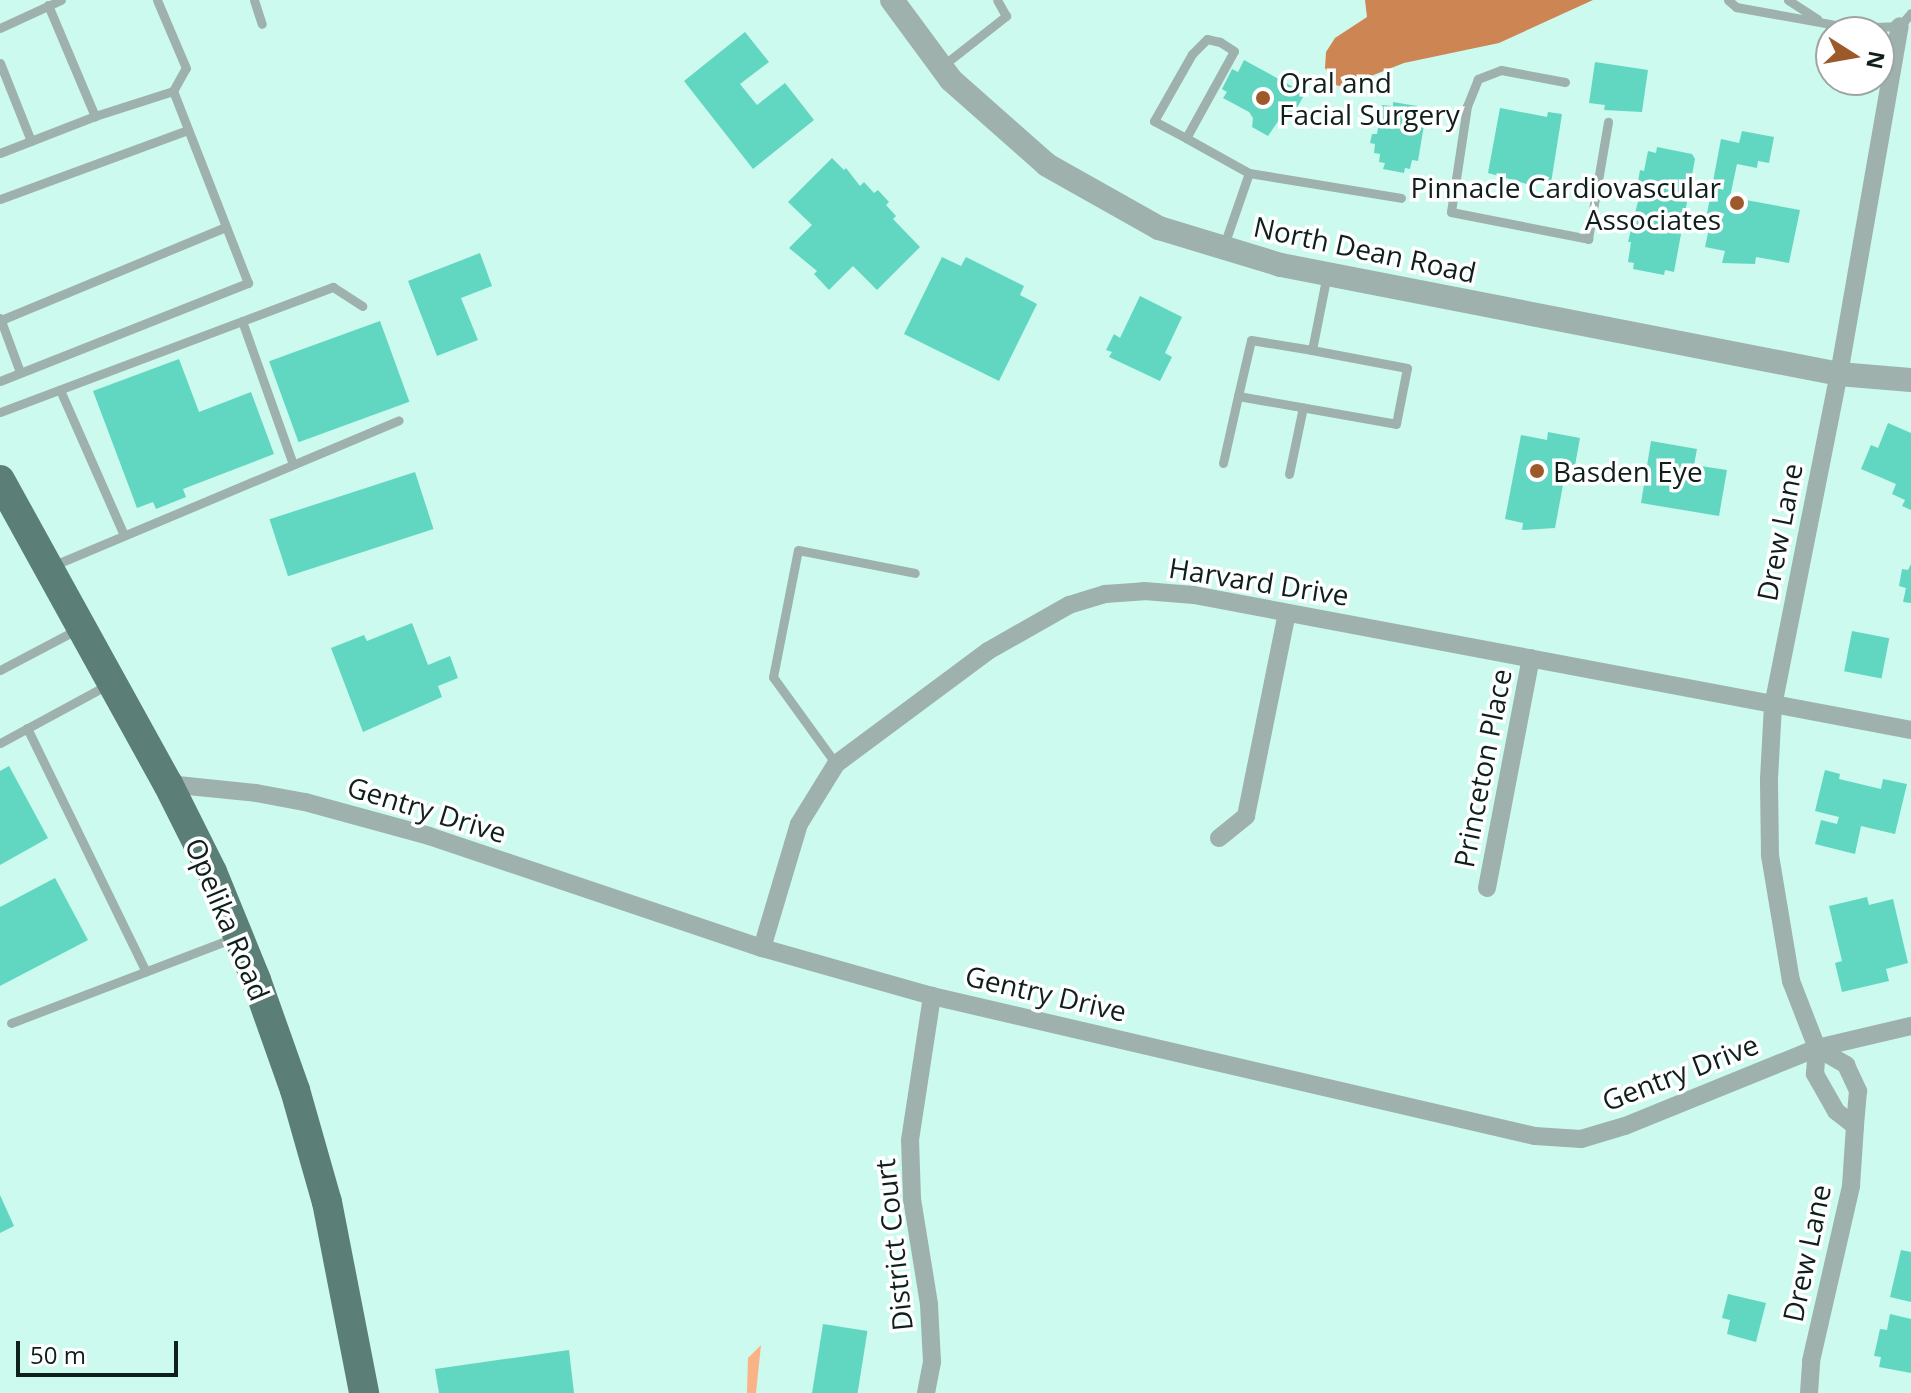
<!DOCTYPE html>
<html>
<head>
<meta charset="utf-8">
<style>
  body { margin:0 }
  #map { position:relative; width:1911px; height:1393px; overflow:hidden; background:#ccfaef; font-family:"Open Sans",sans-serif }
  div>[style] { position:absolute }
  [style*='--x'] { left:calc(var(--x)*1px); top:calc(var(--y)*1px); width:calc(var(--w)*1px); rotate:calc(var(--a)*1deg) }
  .green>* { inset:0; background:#fab386 }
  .water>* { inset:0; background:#ce8554 }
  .building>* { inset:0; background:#61d7c2; transform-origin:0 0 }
  .service>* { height:9px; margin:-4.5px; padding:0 4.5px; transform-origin:4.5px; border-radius:4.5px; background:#9eb1ad }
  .minor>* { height:18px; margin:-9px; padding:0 9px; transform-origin:9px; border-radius:9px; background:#9eb1ad }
  .tertiary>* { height:24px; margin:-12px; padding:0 12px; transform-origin:12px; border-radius:12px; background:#9eb1ad }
  .primary>* { height:30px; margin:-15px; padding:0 15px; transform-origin:15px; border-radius:15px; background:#5b7e76 }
  .dots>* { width:22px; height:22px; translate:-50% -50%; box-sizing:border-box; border:4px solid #fff; border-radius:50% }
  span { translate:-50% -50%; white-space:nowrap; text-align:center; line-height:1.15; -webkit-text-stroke:7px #fff; paint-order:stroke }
  .poi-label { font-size:28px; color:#0e1f1c }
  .left { translate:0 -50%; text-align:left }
  .right { translate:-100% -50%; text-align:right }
  .street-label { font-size:28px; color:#0e1f1c }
  .north { position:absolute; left:1815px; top:16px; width:80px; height:80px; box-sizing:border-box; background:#fff; border:2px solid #9fa5a4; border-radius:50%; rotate:101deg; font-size:22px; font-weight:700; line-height:32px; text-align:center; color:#0e1f1c }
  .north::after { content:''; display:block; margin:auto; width:28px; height:36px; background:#9d592a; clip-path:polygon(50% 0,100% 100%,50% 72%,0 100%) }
  .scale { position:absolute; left:16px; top:1341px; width:162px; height:36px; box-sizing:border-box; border:4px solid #0e1f1c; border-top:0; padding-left:10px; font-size:24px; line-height:28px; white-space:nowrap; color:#0e1f1c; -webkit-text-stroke:6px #fff; paint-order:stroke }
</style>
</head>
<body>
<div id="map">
  <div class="green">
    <div style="clip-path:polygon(761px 1345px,756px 1393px,747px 1393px,748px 1358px)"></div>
  </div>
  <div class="water">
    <div style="clip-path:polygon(1365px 0,1593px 0,1499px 43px,1404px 63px,1371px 76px,1357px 88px,1346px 88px,1336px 85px,1325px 68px,1326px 52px,1335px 38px,1367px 17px)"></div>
  </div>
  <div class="building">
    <div style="clip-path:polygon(745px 32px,769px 62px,740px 84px,757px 105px,785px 83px,814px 120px,753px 169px,684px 81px)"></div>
    <div style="clip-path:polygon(1244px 60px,1297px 89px,1303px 97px,1293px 115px,1290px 113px,1286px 120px,1281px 117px,1268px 136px,1252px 127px,1253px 118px,1249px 112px,1223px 98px,1227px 92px,1222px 89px,1232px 69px,1238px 72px)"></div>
    <div style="clip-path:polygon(1595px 62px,1648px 70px,1642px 112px,1604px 110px,1605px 105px,1589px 103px)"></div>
    <div style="clip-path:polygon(1393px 102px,1417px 106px,1416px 111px,1426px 113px,1418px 161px,1412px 160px,1410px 169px,1405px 168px,1404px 173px,1383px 169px,1385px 163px,1379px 162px,1380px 154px,1374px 153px,1375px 144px,1370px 143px,1372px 134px,1377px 134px,1382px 105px,1393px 106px)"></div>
    <div style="clip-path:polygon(1500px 108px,1547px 117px,1548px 112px,1562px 114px,1551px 183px,1535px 180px,1534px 186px,1488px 173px)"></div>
    <div style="clip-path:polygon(1742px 131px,1774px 137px,1769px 163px,1758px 161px,1757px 168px,1737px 164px,1730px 197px,1800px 210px,1789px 263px,1756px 257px,1755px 264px,1722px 263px,1725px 251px,1705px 247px,1710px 224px,1705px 224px,1721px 139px,1739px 143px)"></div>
    <div style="clip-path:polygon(1657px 147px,1692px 154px,1695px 159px,1674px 272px,1665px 270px,1664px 275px,1633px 269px,1634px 263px,1628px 262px,1631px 242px,1628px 242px,1641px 189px,1637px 188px,1640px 170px,1644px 171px,1648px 151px,1656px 153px)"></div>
    <div style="clip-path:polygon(832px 158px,844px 170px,846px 168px,860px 186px,864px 182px,874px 193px,878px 190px,889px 202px,886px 205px,896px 216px,893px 219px,920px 247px,877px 290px,853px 266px,829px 290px,814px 274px,817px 271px,789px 248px,812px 225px,788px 202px)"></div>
    <div style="clip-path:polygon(480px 253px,492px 286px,461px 298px,478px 340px,437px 356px,408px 281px)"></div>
    <div style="clip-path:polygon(942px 257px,961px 266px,966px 257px,1024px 286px,1020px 295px,1037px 304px,999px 381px,904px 334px)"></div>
    <div style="clip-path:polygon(1140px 296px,1182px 317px,1165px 353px,1172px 357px,1160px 381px,1109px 357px,1112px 352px,1106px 350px,1114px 334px,1120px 338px)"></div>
    <div style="left:380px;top:321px;width:86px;height:118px;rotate:70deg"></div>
    <div style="clip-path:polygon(179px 359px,199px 412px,251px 392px,274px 454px,183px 489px,186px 497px,156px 509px,153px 502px,137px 508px,93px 391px)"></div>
    <div style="clip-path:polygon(1888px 423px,1911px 433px,1911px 510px,1902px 506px,1905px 500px,1892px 494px,1896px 484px,1861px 469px,1871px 445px,1878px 448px)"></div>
    <div style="clip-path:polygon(1548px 432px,1580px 438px,1574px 471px,1566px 469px,1555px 528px,1522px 530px,1523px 523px,1505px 519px,1521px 435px,1547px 440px)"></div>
    <div style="clip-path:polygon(1651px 441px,1697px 449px,1694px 465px,1727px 470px,1719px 516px,1641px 503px)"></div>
    <div style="left:415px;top:472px;width:60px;height:153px;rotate:72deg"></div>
    <div style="clip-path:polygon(1911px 564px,1911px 603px,1903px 602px,1906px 588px,1899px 586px,1902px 569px,1908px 570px)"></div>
    <div style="clip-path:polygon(412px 623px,428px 665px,450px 656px,458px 678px,438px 686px,442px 697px,363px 732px,331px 648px,364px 635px,367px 641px)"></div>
    <div style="left:1852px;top:631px;width:38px;height:41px;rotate:11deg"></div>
    <div style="clip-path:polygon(9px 766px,48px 838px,0 865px,0 771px)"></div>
    <div style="clip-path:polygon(1825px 770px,1840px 774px,1839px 779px,1881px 789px,1883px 779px,1907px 784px,1895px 834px,1861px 826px,1855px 854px,1815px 844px,1821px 820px,1837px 824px,1839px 817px,1815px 811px)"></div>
    <div style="clip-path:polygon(55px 878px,88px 940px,0 986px,0 907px)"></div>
    <div style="clip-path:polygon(1867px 897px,1869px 905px,1893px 899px,1908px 963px,1886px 969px,1889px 981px,1842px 992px,1835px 963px,1842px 961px,1829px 906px)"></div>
    <div style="clip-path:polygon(0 1195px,14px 1226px,0 1233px)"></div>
    <div style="clip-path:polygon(1901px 1250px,1911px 1252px,1911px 1302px,1890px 1297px)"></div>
    <div style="clip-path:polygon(1728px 1294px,1766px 1303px,1756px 1342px,1727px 1334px,1730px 1320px,1722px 1318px)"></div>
    <div style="clip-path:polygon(1890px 1314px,1911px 1319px,1911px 1373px,1879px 1367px,1881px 1357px,1874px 1356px,1880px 1329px,1887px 1330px)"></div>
    <div style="left:823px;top:1324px;width:45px;height:70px;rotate:9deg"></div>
    <div style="clip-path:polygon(569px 1350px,574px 1393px,439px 1393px,435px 1369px)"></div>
  </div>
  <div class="service">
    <div style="--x:254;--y:0;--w:25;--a:72"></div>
    <div style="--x:1728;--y:0;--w:11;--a:41"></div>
    <div style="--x:1736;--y:7;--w:119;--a:10.2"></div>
    <div style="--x:1853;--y:28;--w:47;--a:-2.4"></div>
    <div style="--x:1900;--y:26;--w:17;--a:-50"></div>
    <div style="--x:1788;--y:0;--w:35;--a:33"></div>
    <div style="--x:48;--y:5;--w:121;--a:67.1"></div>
    <div style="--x:0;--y:28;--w:67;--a:-24.7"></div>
    <div style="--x:0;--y:63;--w:84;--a:68.3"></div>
    <div style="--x:941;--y:67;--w:83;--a:-38.1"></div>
    <div style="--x:1006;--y:16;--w:18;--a:-119"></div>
    <div style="--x:1565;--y:82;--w:65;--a:-169.4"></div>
    <div style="--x:1501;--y:70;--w:25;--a:159"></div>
    <div style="--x:1478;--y:79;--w:29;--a:112"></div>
    <div style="--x:1467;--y:106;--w:107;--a:98.6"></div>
    <div style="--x:1451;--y:212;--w:140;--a:11.1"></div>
    <div style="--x:1588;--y:239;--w:119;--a:-80.3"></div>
    <div style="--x:1186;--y:138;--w:99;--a:-61.1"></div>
    <div style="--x:1234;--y:51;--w:17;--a:-147"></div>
    <div style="--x:1220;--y:42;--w:13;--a:-167"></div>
    <div style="--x:1207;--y:39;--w:21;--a:135"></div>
    <div style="--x:1192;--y:54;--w:77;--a:119.6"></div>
    <div style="--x:1154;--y:121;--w:36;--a:28"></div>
    <div style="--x:1186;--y:138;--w:72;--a:29.1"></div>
    <div style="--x:1249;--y:173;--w:154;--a:9.3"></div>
    <div style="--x:0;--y:153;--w:102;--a:-21.3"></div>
    <div style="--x:95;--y:116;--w:82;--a:-17.8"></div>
    <div style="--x:173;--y:91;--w:26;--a:-61"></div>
    <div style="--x:186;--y:68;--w:74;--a:-113.1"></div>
    <div style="--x:0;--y:199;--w:200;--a:-20.2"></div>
    <div style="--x:1224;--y:245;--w:76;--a:-70.9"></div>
    <div style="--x:0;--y:318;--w:58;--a:69.7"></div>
    <div style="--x:1;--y:320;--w:243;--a:-22.5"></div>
    <div style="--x:242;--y:321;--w:152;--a:70.4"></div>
    <div style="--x:0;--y:381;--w:267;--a:-21.6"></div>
    <div style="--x:248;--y:283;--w:206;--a:-111.3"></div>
    <div style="--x:60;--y:390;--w:158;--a:66.2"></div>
    <div style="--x:1238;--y:396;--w:57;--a:-76.9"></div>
    <div style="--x:1251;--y:340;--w:62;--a:9.3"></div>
    <div style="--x:0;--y:412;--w:356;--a:-20.6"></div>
    <div style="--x:333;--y:287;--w:35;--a:33"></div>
    <div style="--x:1223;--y:463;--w:69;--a:-77.4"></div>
    <div style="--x:1238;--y:396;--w:160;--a:10"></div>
    <div style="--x:1396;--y:424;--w:57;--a:-78.9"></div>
    <div style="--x:1407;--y:368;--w:97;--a:-169.3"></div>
    <div style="--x:1312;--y:350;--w:77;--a:-78.8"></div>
    <div style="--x:1289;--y:474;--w:68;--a:-78.2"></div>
    <div style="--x:52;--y:566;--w:376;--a:-22.8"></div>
    <div style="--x:0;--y:670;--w:88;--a:-27.7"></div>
    <div style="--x:27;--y:728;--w:271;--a:64"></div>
    <div style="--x:0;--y:743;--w:124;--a:-28.4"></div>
    <div style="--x:836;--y:764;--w:107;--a:-125.9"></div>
    <div style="--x:773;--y:677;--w:129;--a:-78.9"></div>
    <div style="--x:798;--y:550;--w:119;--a:11.1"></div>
    <div style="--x:11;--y:1023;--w:241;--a:-20.9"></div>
  </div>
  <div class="minor">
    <div style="--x:168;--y:784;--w:88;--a:5.8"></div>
    <div style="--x:256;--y:793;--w:50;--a:10.4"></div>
    <div style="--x:305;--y:802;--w:129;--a:15.3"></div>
    <div style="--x:429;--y:836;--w:351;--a:18.6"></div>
    <div style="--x:762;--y:948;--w:177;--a:15.8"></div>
    <div style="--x:932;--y:996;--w:619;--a:13.07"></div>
    <div style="--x:1535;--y:1136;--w:46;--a:3.7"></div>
    <div style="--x:1581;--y:1139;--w:46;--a:-16.5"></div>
    <div style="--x:1625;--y:1126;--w:207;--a:-22.1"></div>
    <div style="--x:1817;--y:1048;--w:97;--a:-13.2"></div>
    <div style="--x:1219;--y:838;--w:35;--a:-39"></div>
    <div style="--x:1246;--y:816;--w:207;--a:-78.6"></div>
    <div style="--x:1487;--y:888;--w:234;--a:-79.2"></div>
    <div style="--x:762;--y:948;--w:129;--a:-73.4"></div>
    <div style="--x:799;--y:824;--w:70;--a:-58.3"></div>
    <div style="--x:836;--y:764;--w:189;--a:-36.6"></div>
    <div style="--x:988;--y:651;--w:93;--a:-29.6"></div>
    <div style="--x:1069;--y:605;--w:38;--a:-17"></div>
    <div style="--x:1105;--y:594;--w:39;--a:-4"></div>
    <div style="--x:1144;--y:591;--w:50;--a:4.6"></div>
    <div style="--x:1194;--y:595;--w:730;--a:10.66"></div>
    <div style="--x:1817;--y:1048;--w:34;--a:30"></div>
    <div style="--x:1846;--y:1065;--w:29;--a:65"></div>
    <div style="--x:1858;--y:1091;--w:35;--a:95"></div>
    <div style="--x:1855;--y:1126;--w:24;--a:-142"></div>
    <div style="--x:1836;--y:1111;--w:43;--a:-119.6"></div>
    <div style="--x:1815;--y:1074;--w:26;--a:-86"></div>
    <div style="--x:1817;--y:1048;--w:72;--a:-111.2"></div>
    <div style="--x:1791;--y:981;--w:128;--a:-99.5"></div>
    <div style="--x:1770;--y:855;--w:76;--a:-90.8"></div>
    <div style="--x:1769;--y:779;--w:73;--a:-86.9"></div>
    <div style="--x:1773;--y:706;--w:338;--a:-78.8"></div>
    <div style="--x:1839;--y:374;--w:353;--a:-80.1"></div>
    <div style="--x:926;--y:1393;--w:32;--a:-79"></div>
    <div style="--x:932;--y:1362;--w:58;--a:-93"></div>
    <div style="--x:929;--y:1304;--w:106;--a:-99.2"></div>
    <div style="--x:912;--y:1199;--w:59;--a:-91.9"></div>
    <div style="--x:910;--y:1140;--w:146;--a:-81.3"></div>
    <div style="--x:1809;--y:1393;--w:32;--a:-86"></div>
    <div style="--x:1811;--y:1361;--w:180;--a:-77.1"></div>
    <div style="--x:1851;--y:1186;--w:60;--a:-86.2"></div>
  </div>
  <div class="tertiary">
    <div style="--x:892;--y:0;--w:99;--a:53.6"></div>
    <div style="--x:951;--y:80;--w:128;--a:41.5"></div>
    <div style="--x:1047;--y:165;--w:129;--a:29.4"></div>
    <div style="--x:1159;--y:228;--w:127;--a:16.9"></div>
    <div style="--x:1281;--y:265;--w:569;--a:11.05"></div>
    <div style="--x:1839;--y:374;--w:72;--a:4.8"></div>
  </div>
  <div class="primary">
    <div style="--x:0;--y:480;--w:347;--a:61.1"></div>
    <div style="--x:168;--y:784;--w:98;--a:63.4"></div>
    <div style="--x:212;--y:872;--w:117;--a:67.8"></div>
    <div style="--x:256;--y:980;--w:117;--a:70.5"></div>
    <div style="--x:295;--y:1090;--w:116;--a:74.1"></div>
    <div style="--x:327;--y:1202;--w:195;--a:79"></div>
  </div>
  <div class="dots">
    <div style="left:1263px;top:98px;background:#9d592a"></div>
    <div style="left:1737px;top:203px;background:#9d592a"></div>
    <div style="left:1537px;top:471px;background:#9d592a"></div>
  </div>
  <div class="poi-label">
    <span class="left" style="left:1279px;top:98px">Oral and<br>Facial Surgery</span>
    <span class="right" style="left:1721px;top:203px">Pinnacle Cardiovascular<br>Associates</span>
    <span class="left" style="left:1553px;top:471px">Basden Eye</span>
  </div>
  <div class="street-label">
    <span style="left:1365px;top:249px;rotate:12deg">North Dean Road</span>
    <span style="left:1779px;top:532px;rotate:-79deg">Drew Lane</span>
    <span style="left:1259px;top:581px;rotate:9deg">Harvard Drive</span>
    <span style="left:1482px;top:768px;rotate:-79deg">Princeton Place</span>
    <span style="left:427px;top:809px;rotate:17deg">Gentry Drive</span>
    <span style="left:228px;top:919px;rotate:67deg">Opelika Road</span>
    <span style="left:1046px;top:993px;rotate:13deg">Gentry Drive</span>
    <span style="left:1680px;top:1072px;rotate:-21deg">Gentry Drive</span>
    <span style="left:893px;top:1245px;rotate:-96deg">District Court</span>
    <span style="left:1806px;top:1253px;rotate:-78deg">Drew Lane</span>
  </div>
  <div class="north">N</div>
  <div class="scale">50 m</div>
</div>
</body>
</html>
